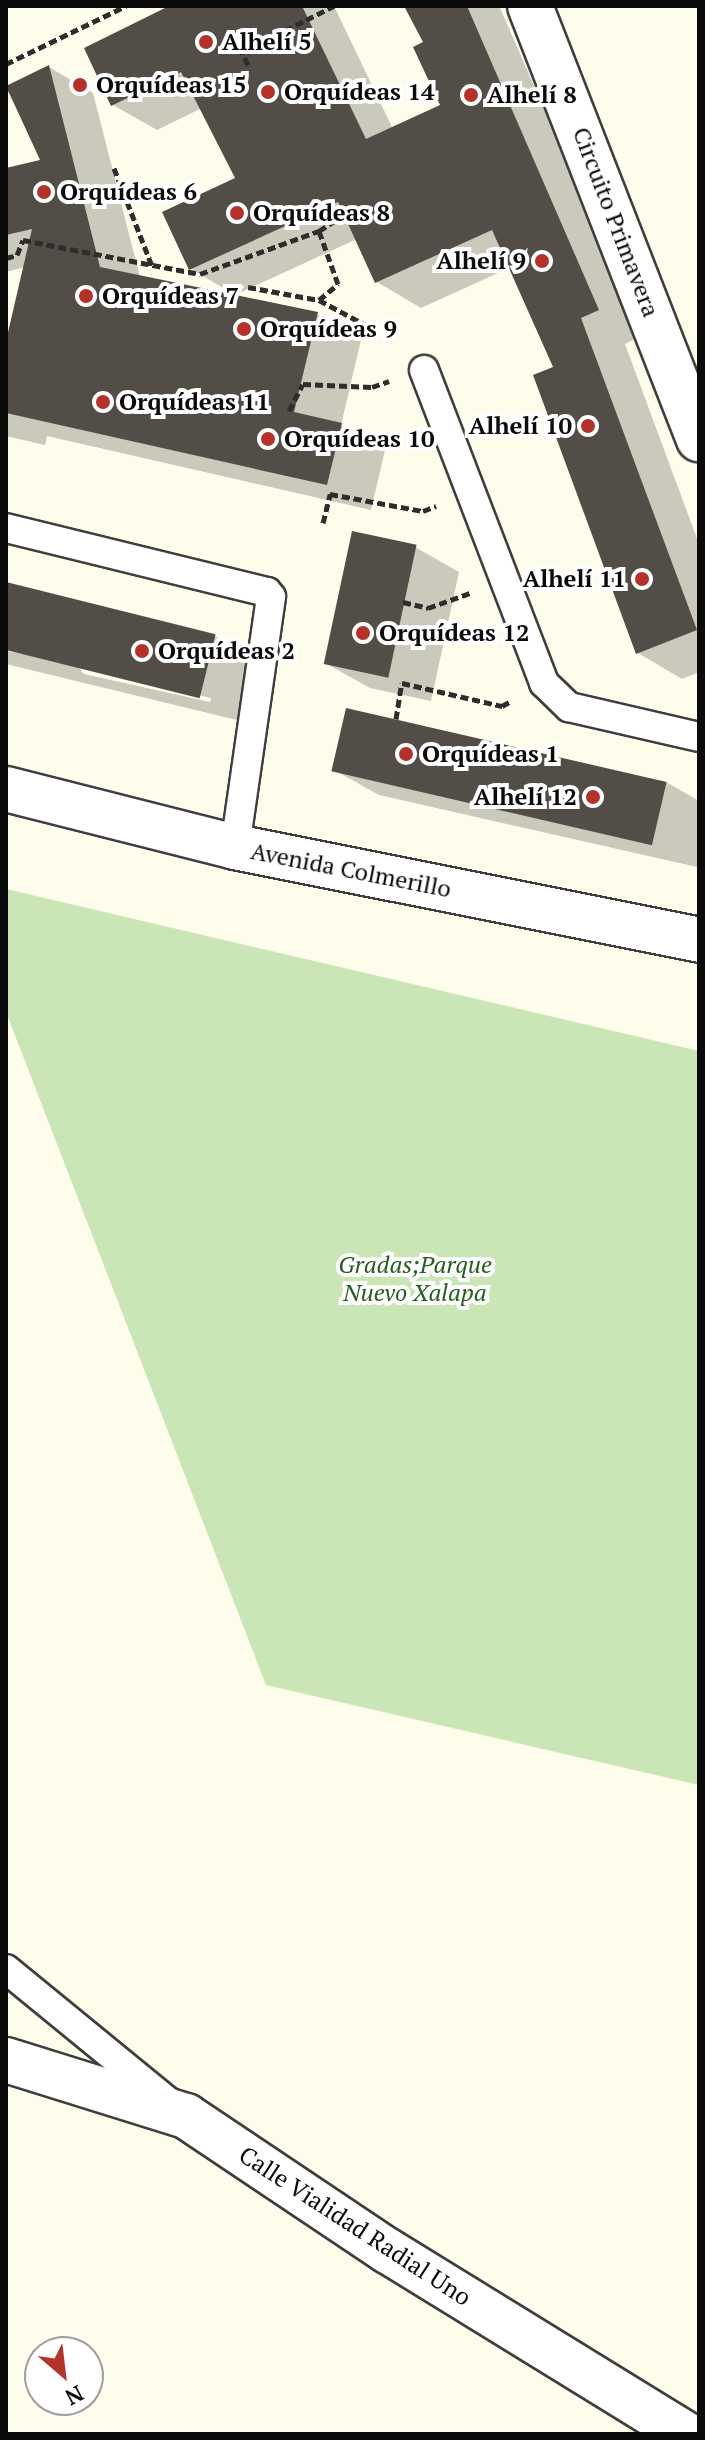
<!DOCTYPE html>
<html>
<head>
<meta charset="utf-8">
<style>
  body { margin:0 }
  #map { position:relative; width:705px; height:2440px; overflow:hidden; background:#fefcea; font-family:"PT Serif",serif }
  div>[style] { position:absolute }
  [style*='--x'] { left:calc(var(--x)*1px); top:calc(var(--y)*1px); width:calc(var(--w)*1px); rotate:calc(var(--a)*1deg) }
  .green>* { inset:0; background:#cae6b6 }
  .shadow>* { inset:0; background:#0003 }
  .building>* { inset:0; background:#534d48; transform-origin:0 0 }
  .path>* { height:5px; margin-top:-2.5px; transform-origin:0; background:repeating-linear-gradient(90deg,#2d2d2d 0 8px,transparent 0 12px) }
  .roads { filter:drop-shadow(2px 0 #3e3e3e) drop-shadow(-2px 0 #3e3e3e) drop-shadow(0 2px #3e3e3e) drop-shadow(0 -2px #3e3e3e) }
  .lane>* { height:28px; margin:-14px; padding:0 14px; transform-origin:14px; border-radius:14px; background:#fff }
  .street>* { height:44px; margin:-22px; padding:0 22px; transform-origin:22px; border-radius:22px; background:#fff }
  .dots>* { width:22px; height:22px; translate:-50% -50%; box-sizing:border-box; border:4px solid #fff; border-radius:50% }
  span { translate:-50% -50%; white-space:nowrap; text-align:center; line-height:1.15; -webkit-text-stroke:8px #fff; paint-order:stroke }
  .poi-label { font-size:24px; color:#0b0b0b; font-weight:700 }
  .left { translate:0 -50%; text-align:left }
  .right { translate:-100% -50%; text-align:right }
  .street-label { font-size:24px; color:#0b0b0b }
  .park-label { font-size:24px; color:#255f1f; font-style:italic }
  .frame { position:absolute; inset:0; border:8px solid #0b0b0b; pointer-events:none }
  .north { position:absolute; left:24px; top:2336px; width:80px; height:80px; box-sizing:border-box; background:#fff; border:2px solid #9d9d9d; border-radius:50%; rotate:152deg; font-size:22px; font-weight:700; line-height:32px; text-align:center; color:#0b0b0b }
  .north::after { content:''; display:block; margin:auto; width:28px; height:36px; background:#b4322a; clip-path:polygon(50% 0,100% 100%,50% 72%,0 100%) }
</style>
</head>
<body>
<div id="map">
  <div class="green">
    <div style="clip-path:polygon(6px 889px,699px 1051px,699px 1785px,266px 1685px,6px 1012px)"></div>
  </div>
  <div class="shadow">
    <div style="clip-path:polygon(172px 6px,334px 6px,393px 129px,442px 106px,426px 43px,406px 6px,504px 6px,500px 8px,643px 335px,625px 344px,699px 544px,699px 672px,682px 679px,638px 653px,556px 368px,511px 267px,421px 308px,377px 282px,357px 239px,235px 295px,191px 269px,237px 179px,202px 108px,157px 130px,113px 105px)"></div>
    <div style="clip-path:polygon(49px 67px,93px 93px,140px 277px,317px 314px,361px 340px,341px 425px,385px 450px,371px 510px,47px 436px,45px 445px,6px 436px,6px 350px,25px 267px,6px 272px,6px 170px,43px 161px,6px 88px)"></div>
    <div style="clip-path:polygon(415px 547px,459px 572px,431px 701px,370px 688px,325px 663px)"></div>
    <div style="clip-path:polygon(evenodd,6px 588px,215px 636px,259px 662px,245px 722px,6px 664px,6px 651px,80px 663px,6px 647px,6px 588px,79px 668px,211px 698px,210px 702px,84px 674px,79px 668px)"></div>
    <div style="clip-path:polygon(334px 770px,666px 782px,699px 801px,697px 867px,379px 795px)"></div>
  </div>
  <div class="building">
    <div style="clip-path:polygon(169px 6px,302px 6px,366px 139px,440px 105px,413px 47px,423px 42px,404px 6px,467px 6px,599px 310px,581px 318px,697px 630px,636px 654px,533px 375px,553px 367px,492px 230px,375px 283px,338px 202px,189px 270px,162px 212px,235px 178px,181px 72px,111px 106px,84px 48px)"></div>
    <div style="clip-path:polygon(49px 65px,100px 267px,318px 312px,294px 412px,342px 423px,327px 485px,6px 413px,6px 341px,32px 229px,6px 235px,6px 168px,40px 160px,6px 86px)"></div>
    <div style="left:352px;top:531px;width:66px;height:136px;rotate:12deg"></div>
    <div style="left:6px;top:582px;width:216px;height:66px;rotate:14deg"></div>
    <div style="left:346px;top:708px;width:329px;height:65px;rotate:13deg"></div>
  </div>
  <div class="path">
    <div style="--x:6;--y:64;--w:133;--a:-25.8"></div>
    <div style="--x:248;--y:65;--w:14;--a:-115"></div>
    <div style="--x:242;--y:52;--w:103;--a:-26.6"></div>
    <div style="--x:114;--y:168;--w:105;--a:68.8"></div>
    <div style="--x:6;--y:258;--w:11;--a:-15"></div>
    <div style="--x:17;--y:255;--w:16;--a:-68"></div>
    <div style="--x:23;--y:240;--w:180;--a:10.9"></div>
    <div style="--x:200;--y:274;--w:127;--a:-19.9"></div>
    <div style="--x:248;--y:287;--w:72;--a:10.4"></div>
    <div style="--x:319;--y:300;--w:64;--a:28.2"></div>
    <div style="--x:319;--y:300;--w:25;--a:-40"></div>
    <div style="--x:338;--y:284;--w:56;--a:-109.7"></div>
    <div style="--x:319;--y:231;--w:24;--a:-33"></div>
    <div style="--x:289;--y:411;--w:30;--a:-63"></div>
    <div style="--x:303;--y:384;--w:69;--a:2.5"></div>
    <div style="--x:372;--y:387;--w:18;--a:-19"></div>
    <div style="--x:323;--y:523;--w:30;--a:-76"></div>
    <div style="--x:330;--y:494;--w:95;--a:10.4"></div>
    <div style="--x:423;--y:511;--w:14;--a:-21"></div>
    <div style="--x:403;--y:602;--w:26;--a:13"></div>
    <div style="--x:428;--y:608;--w:45;--a:-19.7"></div>
    <div style="--x:396;--y:719;--w:36;--a:-81"></div>
    <div style="--x:402;--y:683;--w:103;--a:13"></div>
    <div style="--x:502;--y:706;--w:10;--a:-29"></div>
  </div>
  <div class="roads">
    <div class="lane">
      <div style="--x:424;--y:370;--w:335;--a:69"></div>
      <div style="--x:544;--y:683;--w:35;--a:44"></div>
      <div style="--x:569;--y:707;--w:133;--a:13"></div>
      <div style="--x:6;--y:528;--w:269;--a:13.8"></div>
      <div style="--x:267;--y:592;--w:6;--a:51"></div>
      <div style="--x:271;--y:597;--w:253;--a:98.2"></div>
      <div style="--x:6;--y:1969;--w:212;--a:39.3"></div>
    </div>
    <div class="street">
      <div style="--x:530;--y:6;--w:465;--a:68.7"></div>
      <div style="--x:6;--y:789;--w:236;--a:14.2"></div>
      <div style="--x:235;--y:847;--w:473;--a:11.3"></div>
      <div style="--x:6;--y:2060;--w:189;--a:17.3"></div>
      <div style="--x:186;--y:2116;--w:243;--a:33.8"></div>
      <div style="--x:388;--y:2251;--w:349;--a:31.6"></div>
    </div>
  </div>
  <div class="dots">
    <div style="left:206px;top:42px;background:#b4322a"></div>
    <div style="left:80px;top:85px;background:#b4322a"></div>
    <div style="left:268px;top:92px;background:#b4322a"></div>
    <div style="left:471px;top:95px;background:#b4322a"></div>
    <div style="left:44px;top:192px;background:#b4322a"></div>
    <div style="left:237px;top:213px;background:#b4322a"></div>
    <div style="left:542px;top:261px;background:#b4322a"></div>
    <div style="left:86px;top:296px;background:#b4322a"></div>
    <div style="left:244px;top:329px;background:#b4322a"></div>
    <div style="left:103px;top:402px;background:#b4322a"></div>
    <div style="left:588px;top:426px;background:#b4322a"></div>
    <div style="left:268px;top:439px;background:#b4322a"></div>
    <div style="left:642px;top:579px;background:#b4322a"></div>
    <div style="left:363px;top:633px;background:#b4322a"></div>
    <div style="left:142px;top:651px;background:#b4322a"></div>
    <div style="left:406px;top:754px;background:#b4322a"></div>
    <div style="left:593px;top:797px;background:#b4322a"></div>
  </div>
  <div class="poi-label">
    <span class="left" style="left:222px;top:42px">Alhelí 5</span>
    <span class="left" style="left:96px;top:85px">Orquídeas 15</span>
    <span class="left" style="left:284px;top:92px">Orquídeas 14</span>
    <span class="left" style="left:487px;top:95px">Alhelí 8</span>
    <span class="left" style="left:60px;top:192px">Orquídeas 6</span>
    <span class="left" style="left:253px;top:213px">Orquídeas 8</span>
    <span class="right" style="left:526px;top:261px">Alhelí 9</span>
    <span class="left" style="left:102px;top:296px">Orquídeas 7</span>
    <span class="left" style="left:260px;top:329px">Orquídeas 9</span>
    <span class="left" style="left:119px;top:402px">Orquídeas 11</span>
    <span class="right" style="left:572px;top:426px">Alhelí 10</span>
    <span class="left" style="left:284px;top:439px">Orquídeas 10</span>
    <span class="right" style="left:626px;top:579px">Alhelí 11</span>
    <span class="left" style="left:379px;top:633px">Orquídeas 12</span>
    <span class="left" style="left:158px;top:651px">Orquídeas 2</span>
    <span class="left" style="left:422px;top:754px">Orquídeas 1</span>
    <span class="right" style="left:577px;top:797px">Alhelí 12</span>
  </div>
  <div class="street-label">
    <span style="left:616px;top:222px;rotate:69deg">Circuito Primavera</span>
    <span style="left:351px;top:870px;rotate:11deg">Avenida Colmerillo</span>
    <span style="left:355px;top:2226px;rotate:33deg">Calle Vialidad Radial Uno</span>
  </div>
  <div class="park-label">
    <span style="left:415px;top:1279px">Gradas;Parque<br>Nuevo Xalapa</span>
  </div>
  <div class="frame"></div>
  <div class="north">N</div>
</div>
</body>
</html>
